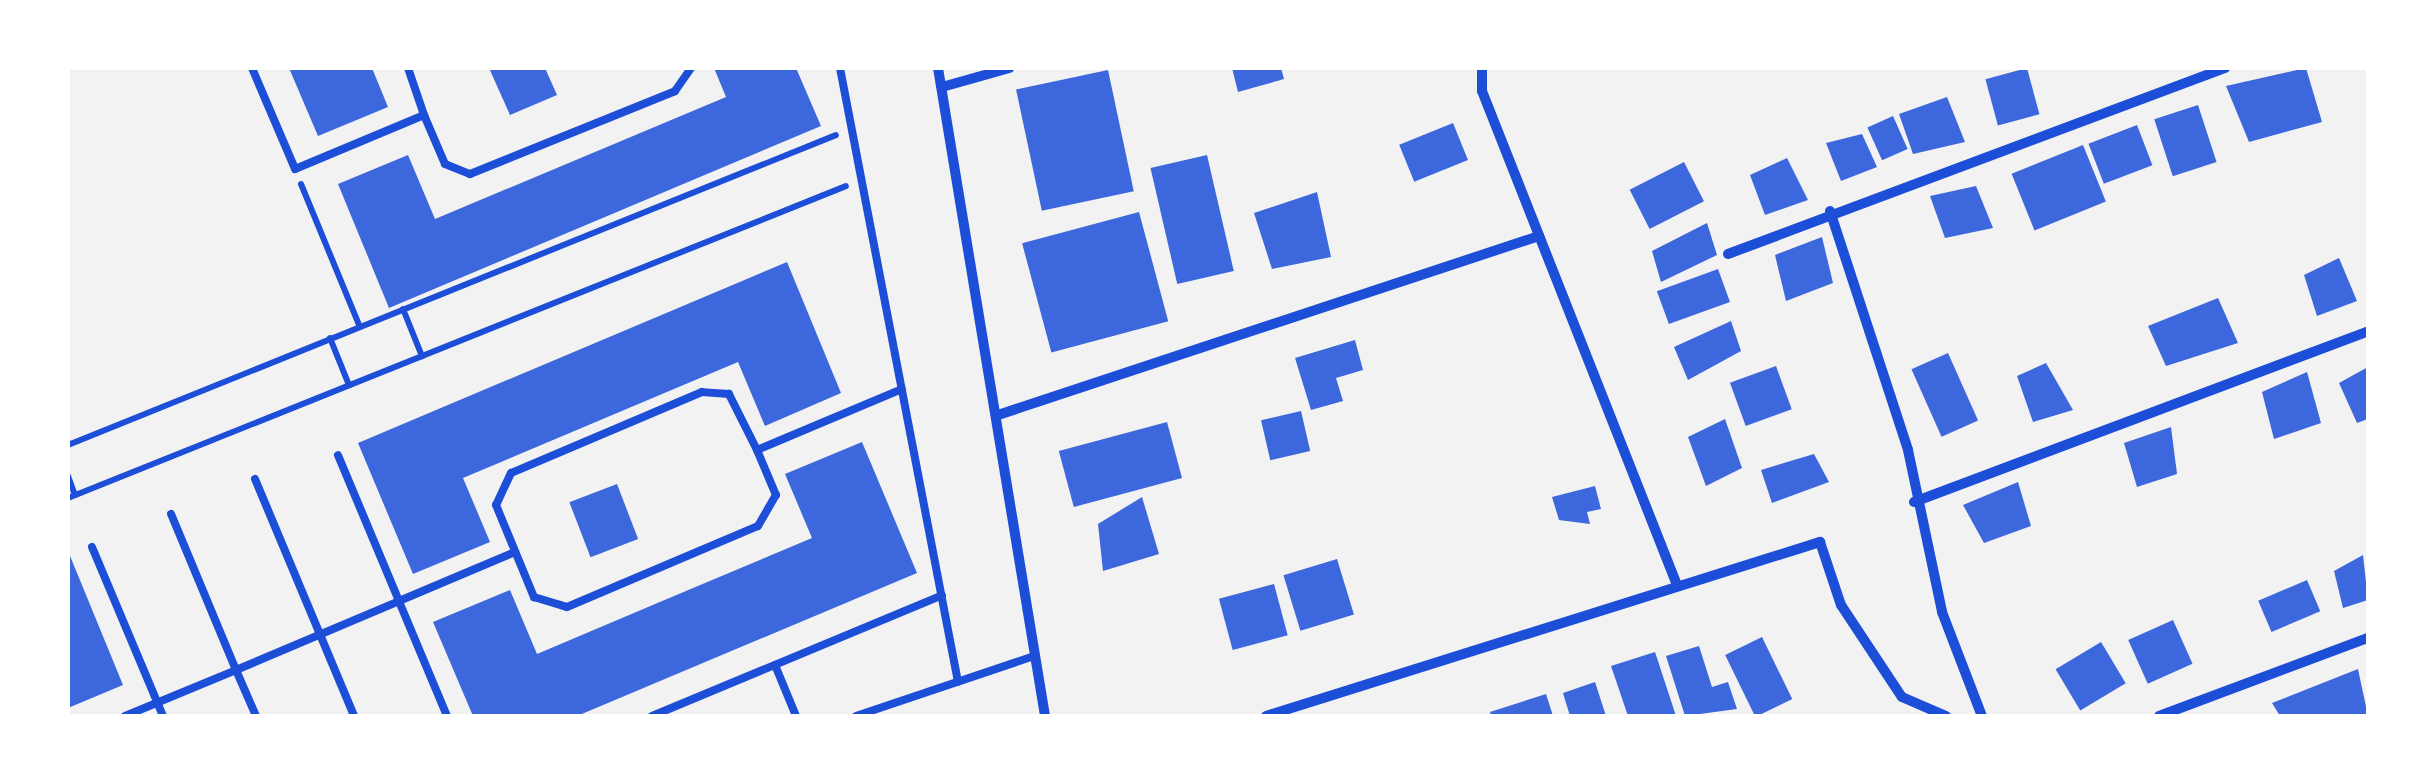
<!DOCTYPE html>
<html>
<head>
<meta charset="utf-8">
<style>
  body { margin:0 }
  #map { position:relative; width:2436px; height:784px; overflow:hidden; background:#f2f2f2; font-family:"Nunito Sans",sans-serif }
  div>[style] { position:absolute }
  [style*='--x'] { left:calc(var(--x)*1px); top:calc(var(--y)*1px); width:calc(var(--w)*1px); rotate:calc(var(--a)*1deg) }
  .building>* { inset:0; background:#3d67dc; transform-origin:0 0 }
  .path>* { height:6px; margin:-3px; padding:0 3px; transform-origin:3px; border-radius:3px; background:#1d4ed8 }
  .service>* { height:8px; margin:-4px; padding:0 4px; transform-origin:4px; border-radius:4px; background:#1d4ed8 }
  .minor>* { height:10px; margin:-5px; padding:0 5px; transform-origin:5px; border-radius:5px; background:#1d4ed8 }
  span { translate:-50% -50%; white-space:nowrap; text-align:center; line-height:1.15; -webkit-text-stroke:10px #fff; paint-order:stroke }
  .frame { position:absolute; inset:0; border:70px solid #fff; pointer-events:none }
</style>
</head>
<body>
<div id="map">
  <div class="building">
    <div style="clip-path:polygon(289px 68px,372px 68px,388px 107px,318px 136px)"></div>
    <div style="clip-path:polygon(489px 68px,545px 68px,557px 95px,510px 115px)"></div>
    <div style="clip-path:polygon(714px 68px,796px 68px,821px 126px,389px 308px,338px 184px,408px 155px,435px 219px,726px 97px)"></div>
    <div style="clip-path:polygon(1232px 68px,1281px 68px,1284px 79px,1238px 92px)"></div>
    <div style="left:2027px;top:68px;width:48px;height:43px;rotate:75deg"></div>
    <div style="clip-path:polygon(2306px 68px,2322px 122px,2249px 142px,2226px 86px)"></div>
    <div style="left:1108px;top:70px;width:124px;height:94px;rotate:78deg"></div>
    <div style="clip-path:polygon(1947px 97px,1965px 142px,1913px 154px,1899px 114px)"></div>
    <div style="left:2198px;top:105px;width:60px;height:46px;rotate:72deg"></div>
    <div style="left:1893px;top:116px;width:36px;height:28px;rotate:66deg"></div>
    <div style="left:1453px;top:123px;width:40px;height:58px;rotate:68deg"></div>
    <div style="left:2137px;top:125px;width:43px;height:52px;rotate:69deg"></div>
    <div style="clip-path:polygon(1862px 134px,1877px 167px,1841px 181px,1826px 143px)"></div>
    <div style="left:2083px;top:145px;width:61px;height:77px;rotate:68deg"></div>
    <div style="left:1207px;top:155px;width:119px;height:58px;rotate:77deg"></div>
    <div style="clip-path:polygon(1787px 158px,1808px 200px,1765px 215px,1750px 175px)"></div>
    <div style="left:1684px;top:162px;width:44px;height:61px;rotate:63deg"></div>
    <div style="clip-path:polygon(1976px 186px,1993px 228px,1945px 238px,1930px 196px)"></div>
    <div style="clip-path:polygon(1317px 192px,1331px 257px,1272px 269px,1254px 213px)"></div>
    <div style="left:1139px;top:212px;width:113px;height:121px;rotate:75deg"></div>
    <div style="clip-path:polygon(1707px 223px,1717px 255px,1661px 282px,1652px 251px)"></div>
    <div style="clip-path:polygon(1822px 237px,1833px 283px,1786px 301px,1775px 255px)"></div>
    <div style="clip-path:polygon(2339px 258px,2357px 301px,2317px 316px,2304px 275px)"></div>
    <div style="clip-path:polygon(787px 262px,841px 393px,765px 426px,738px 362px,463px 478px,490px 542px,413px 574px,358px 443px)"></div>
    <div style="left:1718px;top:269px;width:35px;height:65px;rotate:70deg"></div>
    <div style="clip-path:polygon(2218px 298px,2238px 343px,2166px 366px,2148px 326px)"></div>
    <div style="clip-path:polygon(1731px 321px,1741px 351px,1688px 380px,1674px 347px)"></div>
    <div style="clip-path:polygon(1355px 340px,1363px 370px,1336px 378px,1343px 401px,1311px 410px,1295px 358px)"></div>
    <div style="left:1948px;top:353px;width:74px;height:40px;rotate:66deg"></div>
    <div style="clip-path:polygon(2046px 363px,2073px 410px,2033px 422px,2017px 376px)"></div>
    <div style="left:1776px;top:366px;width:46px;height:49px;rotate:70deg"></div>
    <div style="clip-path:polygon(2368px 367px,2368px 419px,2357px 423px,2339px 383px)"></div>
    <div style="clip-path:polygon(2307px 372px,2321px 423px,2274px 439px,2262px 392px)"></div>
    <div style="left:1301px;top:411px;width:41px;height:41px;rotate:77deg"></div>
    <div style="clip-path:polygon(1725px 419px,1742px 468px,1706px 486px,1688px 437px)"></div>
    <div style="left:1167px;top:422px;width:58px;height:112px;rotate:75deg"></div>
    <div style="clip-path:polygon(2171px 427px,2177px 474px,2137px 487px,2124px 443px)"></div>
    <div style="clip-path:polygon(862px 442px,917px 573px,577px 716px,473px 716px,433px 622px,510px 590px,537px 654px,674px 596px,812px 538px,785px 474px)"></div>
    <div style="clip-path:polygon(1814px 454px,1829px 482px,1772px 503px,1761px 470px)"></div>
    <div style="clip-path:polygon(2018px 482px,2031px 526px,1984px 543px,1963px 505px)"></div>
    <div style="left:617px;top:484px;width:59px;height:51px;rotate:69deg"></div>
    <div style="clip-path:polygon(1595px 486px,1601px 509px,1587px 512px,1590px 524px,1559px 520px,1552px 497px)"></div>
    <div style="clip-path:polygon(1142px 497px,1159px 554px,1103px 571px,1098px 524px)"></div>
    <div style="clip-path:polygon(68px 551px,123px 685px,68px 708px)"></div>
    <div style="clip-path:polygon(2363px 555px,2368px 600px,2343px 608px,2334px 571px)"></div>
    <div style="left:1337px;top:559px;width:58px;height:56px;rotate:73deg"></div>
    <div style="left:2307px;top:580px;width:34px;height:53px;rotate:67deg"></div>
    <div style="left:1274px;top:584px;width:53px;height:57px;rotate:75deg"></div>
    <div style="left:2173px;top:620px;width:48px;height:49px;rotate:66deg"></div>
    <div style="left:1762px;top:637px;width:69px;height:41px;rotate:64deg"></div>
    <div style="left:2101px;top:642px;width:48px;height:53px;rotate:59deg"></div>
    <div style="clip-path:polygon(1699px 646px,1712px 687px,1728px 682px,1737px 709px,1685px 716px,1666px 656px)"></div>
    <div style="clip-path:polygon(1655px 652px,1676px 716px,1628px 716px,1611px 666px)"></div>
    <div style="clip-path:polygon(2358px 669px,2368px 716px,2280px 716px,2272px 703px)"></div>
    <div style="clip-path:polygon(1595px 682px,1606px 716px,1570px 716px,1563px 693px)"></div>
    <div style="clip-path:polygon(1546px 694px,1553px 716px,1491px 716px,1490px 712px)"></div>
  </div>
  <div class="path">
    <div style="--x:301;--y:184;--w:152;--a:67.6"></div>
    <div style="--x:403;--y:309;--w:51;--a:68"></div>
    <div style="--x:330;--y:338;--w:51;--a:68"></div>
    <div style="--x:68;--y:445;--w:828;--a:-21.98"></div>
    <div style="--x:68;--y:476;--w:20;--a:70"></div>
    <div style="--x:68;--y:498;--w:838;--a:-21.85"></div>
  </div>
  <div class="service">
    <div style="--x:252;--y:68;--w:110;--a:66.9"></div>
    <div style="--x:295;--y:169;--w:140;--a:-22.7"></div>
    <div style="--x:424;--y:115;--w:53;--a:66.8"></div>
    <div style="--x:445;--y:164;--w:27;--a:22"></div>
    <div style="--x:470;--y:174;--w:221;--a:-22"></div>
    <div style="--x:675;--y:91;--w:28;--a:-55"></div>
    <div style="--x:408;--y:68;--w:50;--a:71.2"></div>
    <div style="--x:840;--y:68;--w:625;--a:79.12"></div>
    <div style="--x:757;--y:450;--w:63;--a:-116.6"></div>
    <div style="--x:729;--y:394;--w:27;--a:-176"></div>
    <div style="--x:702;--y:392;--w:207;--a:157"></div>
    <div style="--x:511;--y:473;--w:35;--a:115"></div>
    <div style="--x:496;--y:505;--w:100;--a:67.6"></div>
    <div style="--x:534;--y:597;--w:34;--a:17"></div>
    <div style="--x:567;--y:607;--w:207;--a:-23"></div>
    <div style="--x:758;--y:526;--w:36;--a:-60"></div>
    <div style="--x:776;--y:495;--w:49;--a:-112.9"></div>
    <div style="--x:757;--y:450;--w:157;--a:-22.8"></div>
    <div style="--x:255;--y:479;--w:257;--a:67.3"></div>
    <div style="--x:92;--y:547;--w:183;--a:67.2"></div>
    <div style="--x:775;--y:665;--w:55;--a:67.6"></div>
    <div style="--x:125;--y:716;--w:120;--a:-22.5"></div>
    <div style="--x:236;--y:670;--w:169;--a:-112.6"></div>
    <div style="--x:256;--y:716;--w:50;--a:-113.5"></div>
    <div style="--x:236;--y:670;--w:177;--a:-22.9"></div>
    <div style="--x:399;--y:601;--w:158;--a:-112.7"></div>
    <div style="--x:447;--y:716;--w:125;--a:-112.7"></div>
    <div style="--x:399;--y:601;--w:126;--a:-22.9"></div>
    <div style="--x:652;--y:716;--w:314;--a:-22.6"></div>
    <div style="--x:856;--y:716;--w:188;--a:-18.6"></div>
  </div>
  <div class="minor">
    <div style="--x:938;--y:68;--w:657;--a:80.62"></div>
    <div style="--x:1482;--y:68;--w:23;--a:90"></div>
    <div style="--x:1482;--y:91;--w:531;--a:68.46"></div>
    <div style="--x:942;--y:87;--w:70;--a:-15.8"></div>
    <div style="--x:1830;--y:211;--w:251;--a:71.9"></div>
    <div style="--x:1908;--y:450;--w:166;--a:78.1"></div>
    <div style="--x:1942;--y:612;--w:111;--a:69"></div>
    <div style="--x:1728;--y:254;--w:531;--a:-20.52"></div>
    <div style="--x:998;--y:415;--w:570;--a:-18.31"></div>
    <div style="--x:1914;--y:502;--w:485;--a:-20.6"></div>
    <div style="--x:1266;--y:716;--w:581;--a:-17.44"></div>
    <div style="--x:1820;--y:542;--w:66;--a:71.6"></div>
    <div style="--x:1841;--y:605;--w:110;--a:56.5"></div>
    <div style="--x:1902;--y:697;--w:48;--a:23.4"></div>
    <div style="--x:2159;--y:716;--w:223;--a:-20.5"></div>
  </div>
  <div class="frame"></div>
</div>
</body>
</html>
